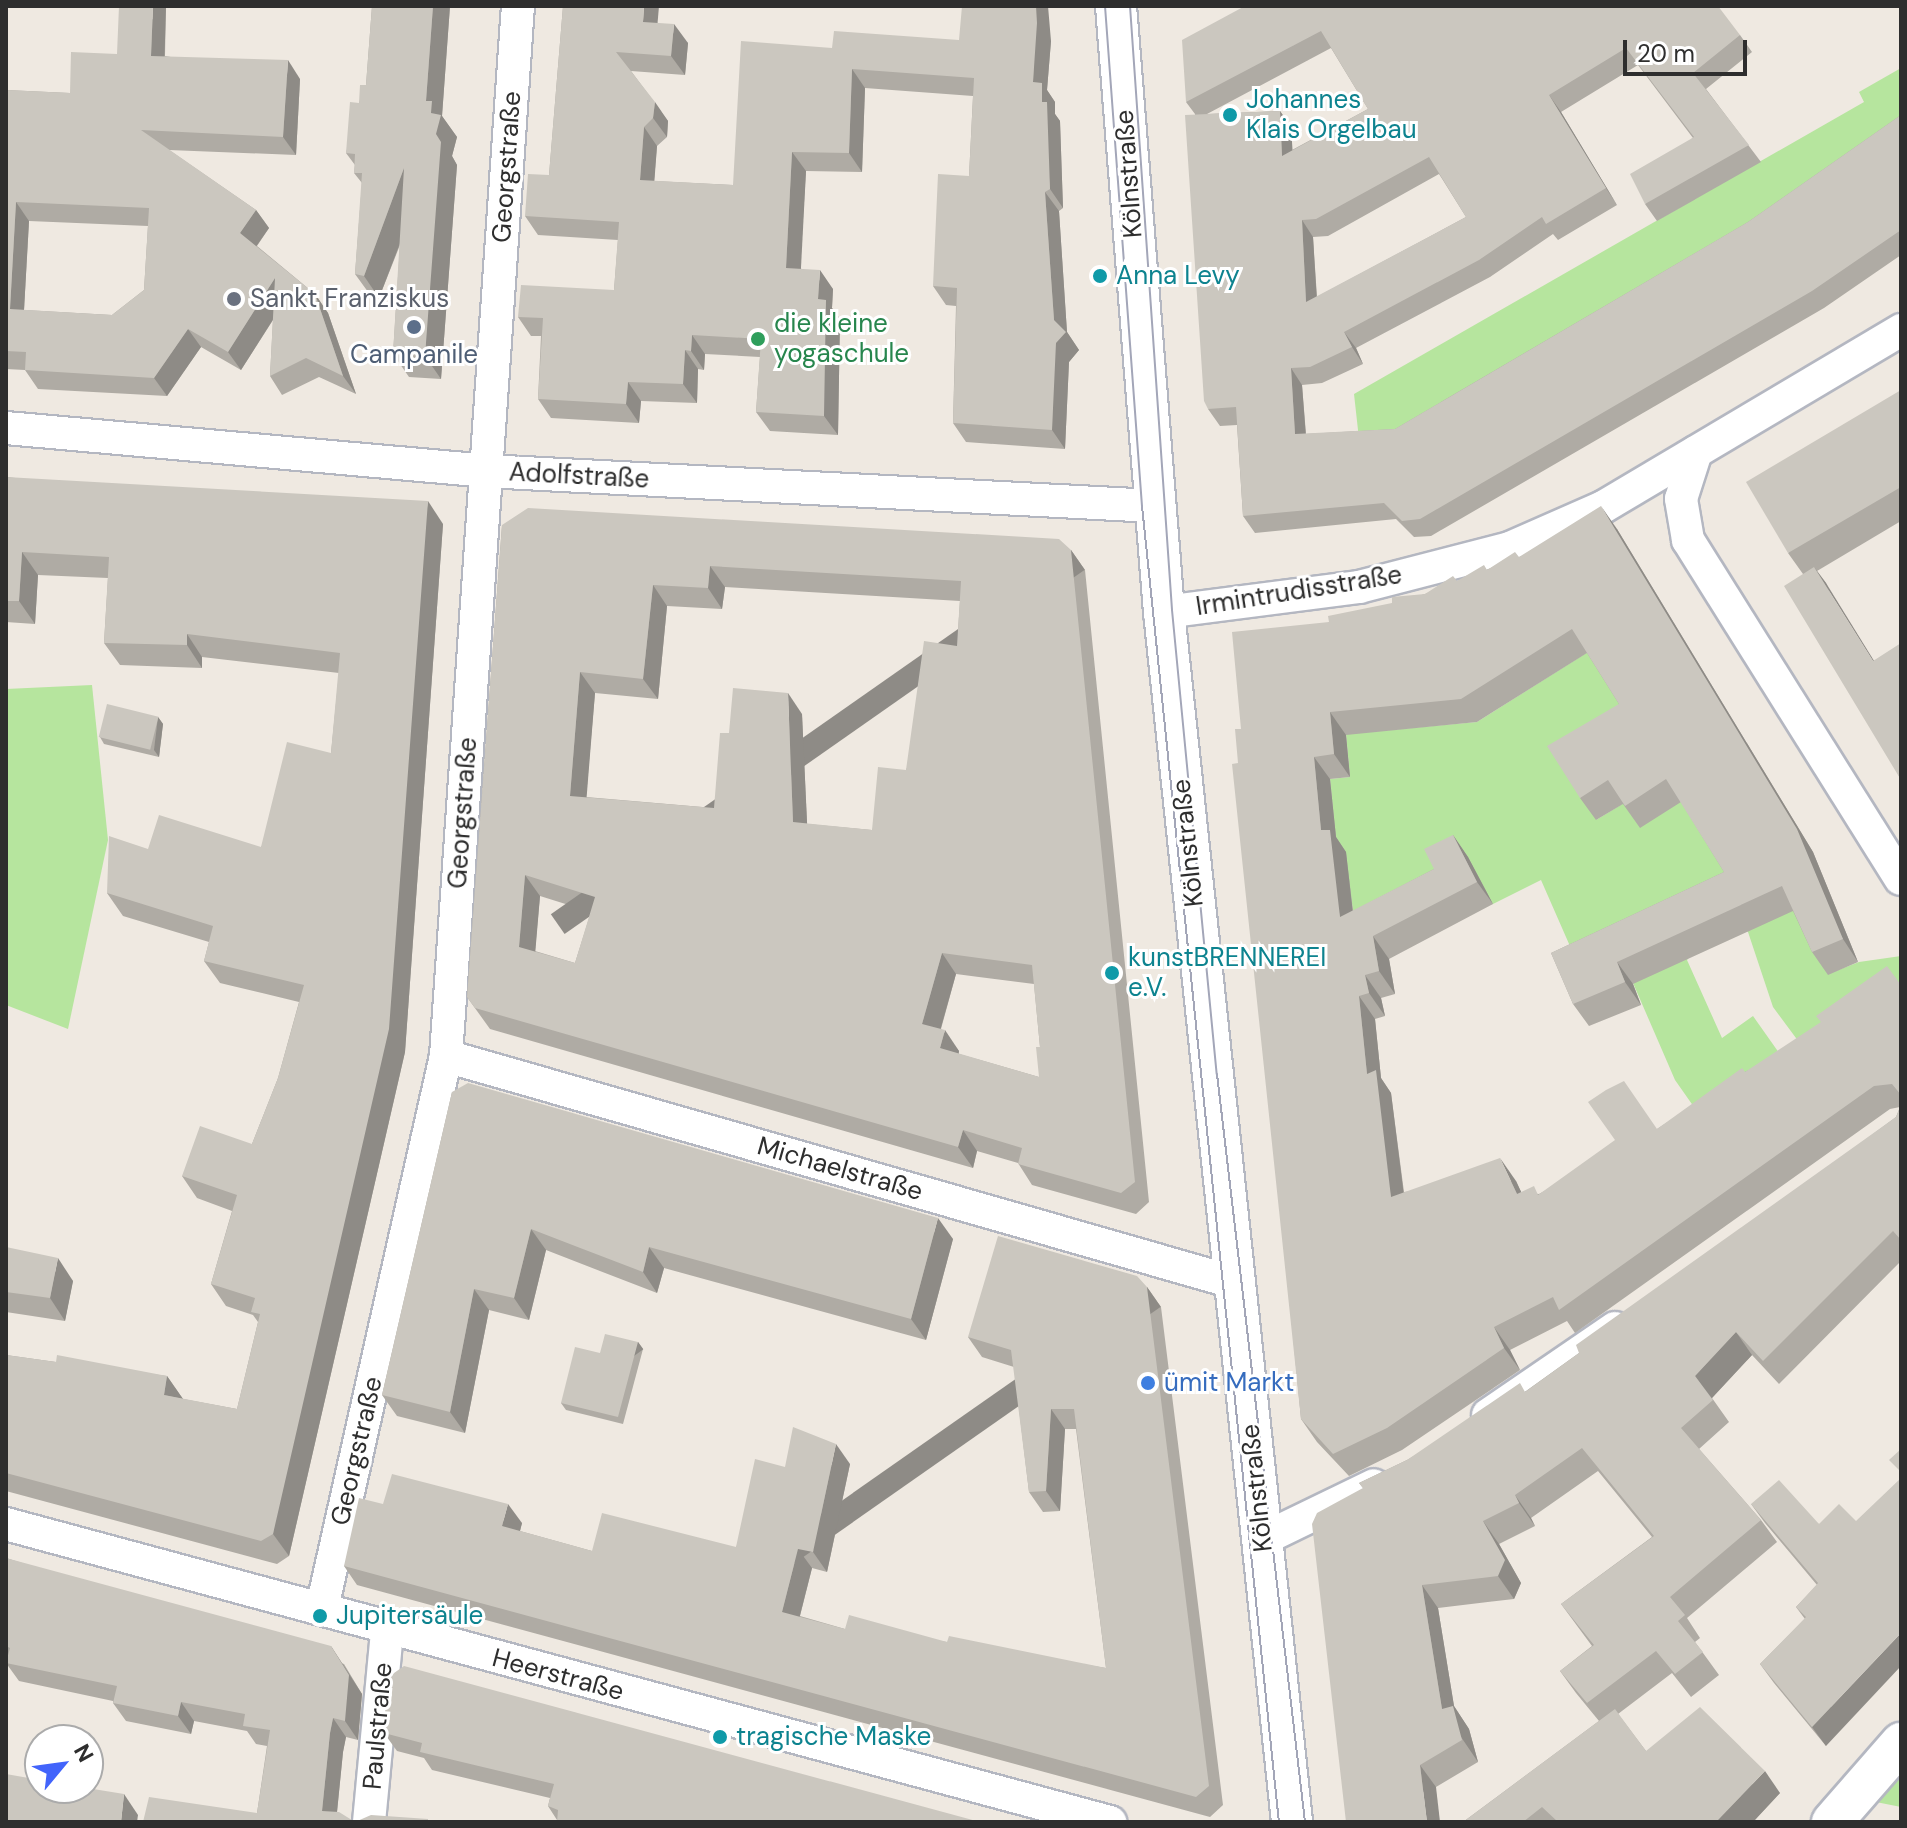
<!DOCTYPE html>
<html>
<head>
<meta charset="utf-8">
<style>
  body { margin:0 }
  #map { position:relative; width:1907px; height:1828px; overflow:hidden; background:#efe9e1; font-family:"DM Sans",sans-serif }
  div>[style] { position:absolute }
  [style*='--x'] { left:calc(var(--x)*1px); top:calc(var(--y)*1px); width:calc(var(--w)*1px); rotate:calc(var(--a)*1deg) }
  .green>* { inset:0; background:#b6e59e }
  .roads { filter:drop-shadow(2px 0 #b4b7c1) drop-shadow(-2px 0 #b4b7c1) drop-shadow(0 2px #b4b7c1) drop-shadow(0 -2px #b4b7c1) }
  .minor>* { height:32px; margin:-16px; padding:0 16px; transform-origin:16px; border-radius:16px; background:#fff }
  .tertiary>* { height:40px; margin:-20px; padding:0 20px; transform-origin:20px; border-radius:20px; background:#fff }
  .tram>* { height:2px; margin:-1px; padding:0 1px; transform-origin:1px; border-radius:1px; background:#a3a6b8 }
  .wall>* { inset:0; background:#afaba4 }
  .shaded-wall>* { inset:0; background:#8e8b86; transform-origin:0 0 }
  .building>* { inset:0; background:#cbc7bf; transform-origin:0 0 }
  .dots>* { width:22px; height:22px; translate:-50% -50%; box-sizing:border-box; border:4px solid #fff; border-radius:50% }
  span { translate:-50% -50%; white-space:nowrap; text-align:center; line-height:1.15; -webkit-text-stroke:6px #fff; paint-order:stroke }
  .culture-label { font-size:26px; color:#0d838f }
  .left { translate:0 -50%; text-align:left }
  .street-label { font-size:26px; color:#2e2e2e }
  .worship-label { font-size:26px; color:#5b616d }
  .leisure-label { font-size:26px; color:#27864d }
  .service-label { font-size:26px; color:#4e5e75 }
  .shop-label { font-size:26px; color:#366cbe }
  .frame { position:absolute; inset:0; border:8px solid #2e2e2e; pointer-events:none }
  .north { position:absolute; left:24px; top:1724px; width:80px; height:80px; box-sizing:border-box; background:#fff; border:2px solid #ababab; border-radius:50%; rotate:61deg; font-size:22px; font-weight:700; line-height:32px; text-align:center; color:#2e2e2e }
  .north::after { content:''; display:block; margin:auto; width:28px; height:36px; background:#4264fb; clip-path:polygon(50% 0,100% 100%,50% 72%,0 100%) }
  .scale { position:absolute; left:1623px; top:40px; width:124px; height:36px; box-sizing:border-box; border:4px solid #2e2e2e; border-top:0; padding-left:10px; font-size:24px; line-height:28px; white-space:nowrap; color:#2e2e2e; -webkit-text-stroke:6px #fff; paint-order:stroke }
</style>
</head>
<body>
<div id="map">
  <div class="green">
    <div style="clip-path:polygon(1901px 68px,1901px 156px,1846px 197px,1360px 448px,1354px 394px,1864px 102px,1859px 92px)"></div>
    <div style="clip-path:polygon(1588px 652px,1635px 727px,1596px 820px,1624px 803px,1682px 802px,1792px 819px,1828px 974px,1859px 962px,1901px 956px,1901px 990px,1813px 1061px,1773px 1007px,1736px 896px,1687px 960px,1722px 1038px,1753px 1016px,1794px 1074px,1708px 1127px,1675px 1080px,1620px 953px,1580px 969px,1541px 880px,1493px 904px,1357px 939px,1348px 875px,1337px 853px,1330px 779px,1350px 777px,1346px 734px,1477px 722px)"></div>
    <div style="clip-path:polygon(92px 685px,108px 840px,68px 1029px,6px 1005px,6px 689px)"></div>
    <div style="clip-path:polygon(1901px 1771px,1901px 1807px,1871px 1801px)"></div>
  </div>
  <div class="roads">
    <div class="minor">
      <div style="--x:6;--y:428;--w:482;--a:5.1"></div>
      <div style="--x:486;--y:471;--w:669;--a:3"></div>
      <div style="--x:1696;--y:452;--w:49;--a:107.7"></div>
      <div style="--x:1681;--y:499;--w:42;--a:80.3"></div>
      <div style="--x:1688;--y:540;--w:400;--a:57.9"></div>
      <div style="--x:1164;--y:612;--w:197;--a:-7.3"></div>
      <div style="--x:1359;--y:587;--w:156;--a:-14.5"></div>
      <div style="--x:1510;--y:548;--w:102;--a:-23.8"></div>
      <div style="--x:1603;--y:507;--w:347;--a:-30.7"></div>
      <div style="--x:446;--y:1056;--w:819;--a:16.02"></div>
      <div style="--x:1488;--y:1415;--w:154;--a:-34.4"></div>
      <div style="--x:6;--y:1524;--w:1144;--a:15.11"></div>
      <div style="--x:1263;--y:1539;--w:123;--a:-25.9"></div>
      <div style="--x:322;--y:1608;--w:566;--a:-77.34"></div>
      <div style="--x:446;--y:1056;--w:1052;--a:-86.08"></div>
      <div style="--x:369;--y:1822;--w:193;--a:-84.6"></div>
    </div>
    <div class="tertiary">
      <div style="--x:1116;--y:6;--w:608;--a:85.47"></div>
      <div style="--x:1164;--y:612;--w:1217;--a:83.96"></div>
      <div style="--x:1832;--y:1822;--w:105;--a:-48.9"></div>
    </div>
  </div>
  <div class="tram">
    <div style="--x:1105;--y:6;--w:501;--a:85.77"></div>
    <div style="--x:1142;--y:506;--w:1323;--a:84.06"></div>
    <div style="--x:1130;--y:6;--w:605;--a:86.02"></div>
    <div style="--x:1172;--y:610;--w:466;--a:84.5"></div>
    <div style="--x:1217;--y:1074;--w:753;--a:83.29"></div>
  </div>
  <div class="wall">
    <div style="clip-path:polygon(evenodd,166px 6px,165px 56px,300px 79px,296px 155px,169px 150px,256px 210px,269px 228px,257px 246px,315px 294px,328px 313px,356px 394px,319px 377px,282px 395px,270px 376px,273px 320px,241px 370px,201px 347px,167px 396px,38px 389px,25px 370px,6px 369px,6px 90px,70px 93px,117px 54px,166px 6px,29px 221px,148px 226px,144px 290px,112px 315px,24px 310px,29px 221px)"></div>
    <div style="clip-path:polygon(372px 6px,450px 6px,442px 116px,457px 137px,452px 156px,457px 165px,441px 379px,409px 377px,393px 354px,400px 245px,379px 298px,371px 296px,355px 274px,362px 183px,354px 173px,355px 165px,346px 153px,359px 103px,366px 85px)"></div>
    <div style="clip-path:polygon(563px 6px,658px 23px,688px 43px,685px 75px,631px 71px,668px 121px,667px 137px,657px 146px,654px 181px,733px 185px,832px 48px,959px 40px,1051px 41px,1047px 90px,1055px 102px,1055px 114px,1060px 121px,1063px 208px,1059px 211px,1067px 332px,1079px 350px,1069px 362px,1065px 449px,966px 442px,953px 423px,956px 306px,946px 305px,933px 286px,969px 176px,973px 96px,865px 88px,862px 172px,806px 171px,800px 268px,833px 289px,832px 308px,840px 319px,838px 435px,770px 431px,756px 412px,760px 357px,705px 354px,704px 370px,698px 369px,697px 403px,641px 401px,639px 423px,551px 418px,538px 399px,541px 336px,531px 336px,518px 317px,614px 290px,618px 240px,538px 235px,525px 216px,549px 175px)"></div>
    <div style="clip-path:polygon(evenodd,1245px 6px,1740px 35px,1752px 52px,1706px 89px,1761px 162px,1657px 221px,1645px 204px,1693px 138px,1638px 65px,1561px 112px,1617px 205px,1558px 240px,1553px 234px,1490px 277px,1356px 348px,1363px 364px,1322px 383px,1302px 385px,1306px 434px,1395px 429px,1748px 222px,1901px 115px,1901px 255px,1824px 308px,1431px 536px,1414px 537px,1396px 519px,1255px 533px,1243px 516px,1237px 425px,1220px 426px,1208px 409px,1195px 114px,1186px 102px,1245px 6px,1331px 48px,1368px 109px,1292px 150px,1291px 127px,1280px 111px,1207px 114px,1331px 48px,1245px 6px,1439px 174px,1466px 217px,1317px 297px,1313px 237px,1328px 236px,1439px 174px)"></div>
    <div style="clip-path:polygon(1901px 390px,1901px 521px,1817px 571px,1826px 583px,1901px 780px,1803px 574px,1788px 553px)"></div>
    <div style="clip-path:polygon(6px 477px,443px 524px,405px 1052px,289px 1556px,277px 1564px,6px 1491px,6px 1355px,56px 1362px,167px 1376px,183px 1399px,237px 1409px,258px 1322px,253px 1315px,226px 1306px,211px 1284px,232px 1211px,197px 1198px,182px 1176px,252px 1144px,278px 1078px,299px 1002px,220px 983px,204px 961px,209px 942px,123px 916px,107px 893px,148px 849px,261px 847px,331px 753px,339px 673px,202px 657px,202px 668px,120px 665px,104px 643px,108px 578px,38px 575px,35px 624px,6px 622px)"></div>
    <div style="clip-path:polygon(evenodd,502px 525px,1071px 550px,1085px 570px,1149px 1202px,1136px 1214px,1032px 1185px,1018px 1163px,977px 1151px,973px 1168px,490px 1029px,467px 997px,502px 525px,725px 587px,960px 601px,957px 646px,906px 770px,872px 830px,807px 824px,802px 714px,729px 733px,714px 808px,586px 797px,595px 693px,658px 699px,667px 606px,722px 609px,725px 587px,502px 525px,540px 896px,591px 912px,575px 963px,535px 951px,540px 896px,502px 525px,956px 974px,1034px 984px,1040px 1047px,1039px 1077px,959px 1054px,959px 1051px,941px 1029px,956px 974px)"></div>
    <div style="clip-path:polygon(1617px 529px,1813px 852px,1858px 962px,1828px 975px,1812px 952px,1793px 911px,1633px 984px,1641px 1005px,1589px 1026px,1573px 1004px,1551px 953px,1724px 872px,1681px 802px,1640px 828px,1623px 804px,1596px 820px,1580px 798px,1619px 704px,1587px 653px,1477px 722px,1346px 735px,1350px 777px,1330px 779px,1336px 837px,1346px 852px,1353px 911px,1434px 869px,1453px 835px,1468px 857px,1493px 904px,1389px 959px,1395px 994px,1381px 998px,1385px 1016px,1375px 1019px,1381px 1078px,1391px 1093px,1404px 1192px,1516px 1181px,1521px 1192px,1539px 1194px,1657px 1129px,1745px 1072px,1901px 985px,1901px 1261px,1779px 1384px,1752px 1355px,1712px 1398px,1729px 1422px,1699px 1449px,1761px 1520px,1777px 1542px,1687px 1618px,1700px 1638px,1695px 1642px,1719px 1675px,1691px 1697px,1672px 1673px,1618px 1714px,1646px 1751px,1780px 1793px,1753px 1822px,1463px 1822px,1599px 1721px,1576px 1693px,1560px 1671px,1592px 1646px,1561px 1604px,1652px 1537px,1598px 1471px,1531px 1518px,1535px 1526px,1499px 1544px,1521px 1583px,1514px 1599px,1438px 1608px,1454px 1706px,1469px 1729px,1478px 1762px,1436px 1787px,1346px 1822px,1363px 1488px,1359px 1483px,1407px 1460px,1526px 1391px,1579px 1353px,1896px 1117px,1900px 1107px,1890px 1109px,1575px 1333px,1567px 1321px,1510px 1350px,1520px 1370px,1402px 1450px,1349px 1476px,1317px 1442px,1301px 1419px,1238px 763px,1241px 729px,1329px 622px,1425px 594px,1519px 557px)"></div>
    <div style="clip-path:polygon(158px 717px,163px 724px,159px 757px,104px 744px,100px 737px)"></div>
    <div style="clip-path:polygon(452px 1092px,953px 1239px,926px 1340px,664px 1268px,657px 1293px,546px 1250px,529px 1320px,489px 1310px,465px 1433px,397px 1416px,382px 1395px)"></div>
    <div style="clip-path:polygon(6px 1247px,73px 1281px,65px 1321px,6px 1312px)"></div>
    <div style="clip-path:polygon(1147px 1287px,1161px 1307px,1223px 1805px,1210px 1817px,357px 1585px,344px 1566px,383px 1504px,522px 1523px,520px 1531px,592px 1551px,736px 1547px,785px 1467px,850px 1464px,827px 1572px,812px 1568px,800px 1616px,845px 1629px,947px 1642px,1106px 1668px,1076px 1429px,1065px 1429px,1060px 1511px,1043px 1512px,1029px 1492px,1014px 1367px,982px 1357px,968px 1337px)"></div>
    <div style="clip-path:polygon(638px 1342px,643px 1349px,623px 1424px,566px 1410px,561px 1403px,600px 1353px)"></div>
    <div style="clip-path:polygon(1751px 1504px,1819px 1524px,1856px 1521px,1826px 1746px,1774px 1683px,1760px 1664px,1805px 1619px,1796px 1607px,1817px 1585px,1765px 1523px)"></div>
    <div style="clip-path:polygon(6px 1558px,344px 1664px,362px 1694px,358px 1740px,346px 1737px,343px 1752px,337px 1812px,257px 1813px,267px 1746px,256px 1744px,247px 1731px,194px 1721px,191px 1734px,126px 1721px,113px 1703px,113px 1701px,19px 1681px,6px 1663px)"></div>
    <div style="clip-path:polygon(384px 1733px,980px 1822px,557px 1820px,548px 1806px,550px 1798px,432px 1770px,424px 1758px,397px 1751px)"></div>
  </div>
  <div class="shaded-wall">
    <div style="clip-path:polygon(153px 6px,166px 6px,164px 74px,151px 56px)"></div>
    <div style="clip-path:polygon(433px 6px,450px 6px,442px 116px,457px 137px,452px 156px,457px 165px,441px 379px,425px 356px,436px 134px,426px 101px)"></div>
    <div style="clip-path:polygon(644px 6px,659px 6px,656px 41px,643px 22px)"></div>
    <div style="clip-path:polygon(1036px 6px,1048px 6px,1051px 41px,1047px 90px,1055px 102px,1055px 114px,1060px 121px,1063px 208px,1050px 189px,1042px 102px,1033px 82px)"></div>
    <div style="clip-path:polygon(674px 24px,688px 43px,685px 75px,671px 56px)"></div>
    <div style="clip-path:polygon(288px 60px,300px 79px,296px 155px,283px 137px)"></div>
    <div style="clip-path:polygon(852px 69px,865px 88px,862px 172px,849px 153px)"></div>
    <div style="clip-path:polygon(1549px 95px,1561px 112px,1617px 205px,1606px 188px)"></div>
    <div style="clip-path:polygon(655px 102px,668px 121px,667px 137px,653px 118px)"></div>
    <div style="clip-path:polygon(1280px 111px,1291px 127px,1294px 173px,1282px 156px)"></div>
    <div style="clip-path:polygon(644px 127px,657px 146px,653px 199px,640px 180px)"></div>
    <div style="clip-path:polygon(792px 152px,806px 171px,800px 287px,786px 268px)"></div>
    <div style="clip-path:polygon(404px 168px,420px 191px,379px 298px,364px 276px)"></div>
    <div style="clip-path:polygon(1045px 192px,1059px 211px,1067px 332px,1079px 350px,1069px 362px,1065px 449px,1052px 430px,1054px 320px)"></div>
    <div style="clip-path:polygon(16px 202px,29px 221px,23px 328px,10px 309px)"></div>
    <div style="clip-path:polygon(256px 210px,269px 228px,253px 251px,240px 233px)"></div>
    <div style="clip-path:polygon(1302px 220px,1313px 237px,1318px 319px,1306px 302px)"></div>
    <div style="clip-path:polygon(820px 270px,833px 289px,832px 308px,840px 319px,838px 435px,824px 416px,818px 299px)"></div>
    <div style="clip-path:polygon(275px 278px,288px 296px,241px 370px,228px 352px)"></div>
    <div style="clip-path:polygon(315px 294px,328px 313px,356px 394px,343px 376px)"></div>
    <div style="clip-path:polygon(188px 329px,201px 347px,167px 396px,154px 378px)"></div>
    <div style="clip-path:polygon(1344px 332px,1356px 348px,1363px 364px,1352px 347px)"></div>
    <div style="clip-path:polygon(692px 335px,705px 354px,704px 370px,691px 351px)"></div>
    <div style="clip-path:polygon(685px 350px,698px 369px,697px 403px,683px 384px)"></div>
    <div style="clip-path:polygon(1291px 368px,1302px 385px,1307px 451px,1295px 434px)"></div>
    <div style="clip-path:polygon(628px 382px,641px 401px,639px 423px,626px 404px)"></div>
    <div style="clip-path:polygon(428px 501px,443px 524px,405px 1052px,289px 1556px,273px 1534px)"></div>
    <div style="clip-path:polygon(1601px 506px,1617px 529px,1813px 852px,1858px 962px,1843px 939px)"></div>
    <div style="left:1071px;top:550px;width:24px;height:635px;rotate:55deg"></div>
    <div style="clip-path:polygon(22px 552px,38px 575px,35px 624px,19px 601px)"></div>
    <div style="clip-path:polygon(710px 566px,725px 587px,722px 609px,708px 588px)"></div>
    <div style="clip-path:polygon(1814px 567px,1826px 583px,1884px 677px,1873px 661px)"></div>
    <div style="clip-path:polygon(653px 585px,667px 606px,658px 699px,643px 679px)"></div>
    <div style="clip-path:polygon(187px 634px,202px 657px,202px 668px,187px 645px)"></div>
    <div style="clip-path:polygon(580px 672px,595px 693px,585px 817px,570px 796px)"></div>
    <div style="clip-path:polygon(788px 693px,802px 714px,808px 843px,793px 822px)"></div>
    <div style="clip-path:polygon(1330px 712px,1346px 735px,1350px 777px,1334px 754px)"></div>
    <div style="clip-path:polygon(158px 717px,163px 724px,159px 757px,154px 750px)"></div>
    <div style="clip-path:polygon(1314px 757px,1330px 779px,1336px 837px,1346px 852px,1356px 940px,1340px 917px,1321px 830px)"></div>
    <div style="clip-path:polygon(1453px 835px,1468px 857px,1493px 904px,1477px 882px)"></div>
    <div style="clip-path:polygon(525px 875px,540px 896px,534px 967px,519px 947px)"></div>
    <div style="clip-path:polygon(1373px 936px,1389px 959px,1395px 994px,1379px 971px)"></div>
    <div style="clip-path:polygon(942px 953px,956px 974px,936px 1045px,922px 1024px)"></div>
    <div style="clip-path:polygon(1617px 962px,1633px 984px,1641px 1005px,1625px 982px)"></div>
    <div style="clip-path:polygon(1365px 975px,1381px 998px,1385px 1016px,1369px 993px)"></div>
    <div style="clip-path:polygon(1359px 996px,1375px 1019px,1381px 1078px,1391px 1093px,1407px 1220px,1391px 1197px,1367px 1074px)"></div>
    <div style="clip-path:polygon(945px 1030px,959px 1051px,954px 1069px,940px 1048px)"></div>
    <div style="clip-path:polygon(963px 1130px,977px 1151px,973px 1168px,958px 1147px)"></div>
    <div style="clip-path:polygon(1500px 1158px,1516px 1181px,1533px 1217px,1517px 1194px)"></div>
    <div style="clip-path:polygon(938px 1218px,953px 1239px,926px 1340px,911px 1319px)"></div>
    <div style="clip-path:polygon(531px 1229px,546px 1250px,529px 1320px,514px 1298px)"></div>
    <div style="clip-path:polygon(649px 1247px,664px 1268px,657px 1293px,643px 1272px)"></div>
    <div style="clip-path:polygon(58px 1258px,73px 1281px,65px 1321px,50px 1298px)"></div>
    <div style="left:1147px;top:1287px;width:24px;height:503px;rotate:55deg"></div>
    <div style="clip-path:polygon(474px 1289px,489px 1310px,465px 1433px,450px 1412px)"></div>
    <div style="clip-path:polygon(1494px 1327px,1510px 1350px,1520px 1370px,1504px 1348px)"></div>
    <div style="clip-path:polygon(1736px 1332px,1752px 1355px,1711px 1399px,1695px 1376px)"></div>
    <div style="left:638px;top:1342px;width:9px;height:78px;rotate:54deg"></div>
    <div style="clip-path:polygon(167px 1376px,183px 1399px,164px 1395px)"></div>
    <div style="clip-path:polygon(1051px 1409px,1065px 1429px,1060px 1511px,1046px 1491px)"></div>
    <div style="clip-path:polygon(836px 1444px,850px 1464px,827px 1572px,813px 1552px)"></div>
    <div style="clip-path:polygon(1515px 1495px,1531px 1518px,1535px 1526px,1519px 1503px)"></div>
    <div style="clip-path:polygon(508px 1504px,522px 1523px,516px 1546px,502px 1526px)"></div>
    <div style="clip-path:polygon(1483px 1521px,1499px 1544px,1521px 1583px,1514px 1599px,1498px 1576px)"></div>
    <div style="clip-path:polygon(798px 1549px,812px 1568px,796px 1631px,782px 1612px)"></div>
    <div style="clip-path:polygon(1422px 1585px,1438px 1608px,1454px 1706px,1469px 1729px,1478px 1762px,1442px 1709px)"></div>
    <div style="clip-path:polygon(1901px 1633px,1901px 1666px,1826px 1746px,1812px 1727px)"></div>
    <div style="clip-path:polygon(331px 1646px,362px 1694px,358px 1740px,345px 1721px)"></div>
    <div style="clip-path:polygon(181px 1702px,194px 1721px,191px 1734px,178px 1716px)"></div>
    <div style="clip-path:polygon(333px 1718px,346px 1737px,343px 1752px,336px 1822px,322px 1811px,330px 1733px)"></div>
    <div style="clip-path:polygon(1420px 1765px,1436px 1787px,1440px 1822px,1427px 1822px)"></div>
    <div style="clip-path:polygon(1765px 1771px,1780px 1793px,1753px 1822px,1716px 1822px)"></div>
    <div style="clip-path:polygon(124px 1794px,138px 1815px,137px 1822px,121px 1822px)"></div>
  </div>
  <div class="building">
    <div style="clip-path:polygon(evenodd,119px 6px,153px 6px,151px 56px,288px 60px,283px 137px,141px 130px,256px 210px,240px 233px,315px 294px,343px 376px,306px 358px,270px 376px,275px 278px,228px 352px,188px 329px,154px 378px,25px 370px,26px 352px,6px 351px,6px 90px,70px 93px,71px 52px,117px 54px,119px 6px,16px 202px,149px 208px,144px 290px,112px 315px,10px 309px,16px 202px)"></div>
    <div style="clip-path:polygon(372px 6px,433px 6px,426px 101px,432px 101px,431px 113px,441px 115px,436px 134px,441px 142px,425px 356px,393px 354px,404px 168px,364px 276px,355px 274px,362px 173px,354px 173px,355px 154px,346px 153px,350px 102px,359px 103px,360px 85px,366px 85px)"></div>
    <div style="clip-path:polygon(563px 6px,644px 6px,643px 22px,674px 24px,671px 56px,616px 52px,655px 102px,653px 118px,644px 127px,640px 180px,733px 185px,741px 41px,832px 48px,834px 31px,959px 40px,962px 6px,1036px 6px,1037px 23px,1033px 82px,1042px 83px,1042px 102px,1047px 102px,1050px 189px,1045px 192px,1054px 320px,1066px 332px,1056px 343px,1052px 430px,953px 423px,957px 288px,933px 286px,938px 174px,969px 176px,974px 78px,852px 69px,849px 153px,792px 152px,786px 268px,820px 270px,818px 299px,826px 300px,824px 416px,756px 412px,761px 339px,692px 335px,691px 351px,685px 350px,683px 384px,628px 382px,626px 404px,538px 399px,543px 318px,518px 317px,521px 285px,614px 290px,619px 222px,525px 216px,528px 174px,549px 175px)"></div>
    <div style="clip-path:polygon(evenodd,1245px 6px,1718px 6px,1740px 35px,1693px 73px,1749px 145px,1645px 204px,1630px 174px,1694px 137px,1626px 48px,1549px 95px,1606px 188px,1546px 224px,1542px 217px,1479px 260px,1344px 332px,1352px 347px,1310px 367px,1291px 368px,1295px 434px,1395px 429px,1748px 222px,1901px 115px,1901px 230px,1812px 291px,1420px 519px,1402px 521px,1384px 503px,1243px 516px,1236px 407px,1208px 409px,1204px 401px,1185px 115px,1280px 111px,1282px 156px,1368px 109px,1321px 31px,1186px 102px,1182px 40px,1245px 6px,1429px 157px,1466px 217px,1306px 302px,1302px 220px,1316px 219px,1429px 157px)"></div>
    <div style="clip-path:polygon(1901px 390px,1901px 487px,1788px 553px,1746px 482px)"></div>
    <div style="clip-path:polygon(6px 477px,428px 501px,389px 1029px,273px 1534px,261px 1541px,6px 1473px,6px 1355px,56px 1362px,57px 1355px,167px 1376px,164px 1395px,237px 1409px,260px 1314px,251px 1312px,255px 1298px,211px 1284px,237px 1195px,182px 1176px,200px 1126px,252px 1144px,278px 1078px,304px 985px,204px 961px,213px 926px,107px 893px,109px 836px,148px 849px,159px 815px,261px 847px,287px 742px,331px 753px,340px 653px,187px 634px,187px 645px,104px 643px,109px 557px,22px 552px,19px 601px,6px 601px)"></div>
    <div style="clip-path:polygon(1601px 506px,1797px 829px,1843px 939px,1812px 952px,1782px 886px,1617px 962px,1625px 982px,1573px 1004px,1551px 953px,1724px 872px,1666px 779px,1625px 806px,1608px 780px,1580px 798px,1547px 746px,1619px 704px,1572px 629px,1461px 699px,1330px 712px,1334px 754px,1314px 757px,1321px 830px,1330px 830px,1340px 917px,1434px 869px,1424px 849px,1453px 835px,1477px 882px,1373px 936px,1379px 971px,1365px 975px,1369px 993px,1359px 996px,1367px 1074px,1376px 1070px,1391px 1197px,1500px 1158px,1517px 1194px,1534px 1186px,1538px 1195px,1615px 1140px,1588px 1102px,1606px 1090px,1624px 1081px,1657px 1129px,1742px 1068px,1745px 1072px,1821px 1022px,1816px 1016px,1887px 966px,1901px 985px,1901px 1095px,1892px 1084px,1874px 1086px,1559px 1310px,1553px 1297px,1494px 1327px,1504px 1348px,1387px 1428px,1333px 1454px,1301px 1419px,1232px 764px,1238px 763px,1235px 729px,1241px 729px,1232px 632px,1329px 622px,1328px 616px,1392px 603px,1392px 597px,1425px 594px,1453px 576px,1457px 581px,1484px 565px,1487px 570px,1515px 552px,1519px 557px)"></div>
    <div style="clip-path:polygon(evenodd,528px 508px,1059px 539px,1071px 550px,1135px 1182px,1121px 1193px,1018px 1164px,1022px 1148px,963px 1130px,958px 1147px,475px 1008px,467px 997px,502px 525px,528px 508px,710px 566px,961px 581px,957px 646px,924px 641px,906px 770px,878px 767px,872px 830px,793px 822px,788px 693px,733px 688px,729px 733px,720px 733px,714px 808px,570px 796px,580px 672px,643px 679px,653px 585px,708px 588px,710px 566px,528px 508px,525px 875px,595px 897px,575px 963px,519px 947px,525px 875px,528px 508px,942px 953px,1032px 965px,1040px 1047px,1036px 1047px,1039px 1077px,940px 1048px,945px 1030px,922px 1024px,942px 953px)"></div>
    <div style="clip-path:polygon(1814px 567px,1873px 661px,1901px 643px,1901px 780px,1784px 586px)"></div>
    <div style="left:107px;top:704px;width:53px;height:34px;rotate:14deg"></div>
    <div style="clip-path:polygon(468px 1083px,938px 1218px,911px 1319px,649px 1247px,643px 1272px,531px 1229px,514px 1298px,474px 1289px,450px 1412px,382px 1395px,452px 1092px)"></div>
    <div style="clip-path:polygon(1901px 1105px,1901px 1240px,1893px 1231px,1763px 1361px,1736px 1332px,1695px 1376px,1713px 1400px,1681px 1428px,1761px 1520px,1670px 1597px,1685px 1615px,1678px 1621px,1703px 1652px,1675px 1674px,1656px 1651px,1587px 1703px,1560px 1671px,1594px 1645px,1561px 1604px,1654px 1536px,1582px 1448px,1515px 1495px,1519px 1503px,1483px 1521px,1505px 1560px,1498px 1576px,1422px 1585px,1442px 1709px,1453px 1706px,1462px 1740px,1420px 1765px,1427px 1822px,1346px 1822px,1312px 1524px,1317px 1513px,1363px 1488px,1359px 1483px,1407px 1460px,1520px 1383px,1525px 1392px,1579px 1353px,1576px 1345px,1896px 1117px)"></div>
    <div style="clip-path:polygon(998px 1236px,1137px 1276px,1147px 1287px,1209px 1786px,1196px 1797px,344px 1566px,359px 1498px,383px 1504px,392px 1474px,508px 1504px,502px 1526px,592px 1551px,602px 1513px,736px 1547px,755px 1459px,785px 1467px,793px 1427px,836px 1444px,813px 1552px,798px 1549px,782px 1612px,845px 1629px,849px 1615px,947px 1642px,949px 1636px,1106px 1668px,1074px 1409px,1051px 1409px,1046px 1491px,1029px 1492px,1011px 1350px,968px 1337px)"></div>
    <div style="clip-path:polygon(6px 1247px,58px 1258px,50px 1298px,6px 1292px)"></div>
    <div style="clip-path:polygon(605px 1334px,638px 1342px,618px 1417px,561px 1403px,575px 1347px,600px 1353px)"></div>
    <div style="clip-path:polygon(1901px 1449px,1901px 1472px,1889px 1460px)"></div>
    <div style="clip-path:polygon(1901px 1478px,1901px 1633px,1812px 1727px,1760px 1664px,1806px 1617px,1796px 1607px,1818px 1583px,1751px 1504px,1779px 1480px,1819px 1524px,1839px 1504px,1856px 1521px)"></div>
    <div style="clip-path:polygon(6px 1558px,331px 1646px,349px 1675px,345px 1721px,333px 1718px,330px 1733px,322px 1811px,339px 1812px,355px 1822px,143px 1822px,149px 1797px,257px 1813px,270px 1730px,243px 1726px,245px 1714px,181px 1702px,178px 1716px,113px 1703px,117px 1686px,6px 1663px,10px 1648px,6px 1646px)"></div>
    <div style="clip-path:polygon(404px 1666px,980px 1822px,557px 1822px,558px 1810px,548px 1806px,554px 1784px,420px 1752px,422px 1743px,384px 1733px,387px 1678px)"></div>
    <div style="clip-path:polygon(1700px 1707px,1765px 1771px,1716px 1822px,1558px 1822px,1542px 1807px,1523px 1822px,1463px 1822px,1615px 1709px,1646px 1751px)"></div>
    <div style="clip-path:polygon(6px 1774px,40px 1780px,40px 1788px,87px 1788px,124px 1794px,121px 1822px,6px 1822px)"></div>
    <div style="clip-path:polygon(371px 1815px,428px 1819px,428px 1822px,355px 1822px)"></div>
  </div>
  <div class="dots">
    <div style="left:1230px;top:115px;background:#0f9aa8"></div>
    <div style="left:1100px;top:276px;background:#0f9aa8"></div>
    <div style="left:234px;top:299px;background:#6b7280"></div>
    <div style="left:414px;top:327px;background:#5c6f8a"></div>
    <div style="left:758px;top:339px;background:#2e9e5b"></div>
    <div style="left:1112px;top:973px;background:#0f9aa8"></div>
    <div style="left:1148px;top:1383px;background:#3f7fe0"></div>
    <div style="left:320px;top:1616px;background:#0f9aa8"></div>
    <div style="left:720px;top:1737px;background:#0f9aa8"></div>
  </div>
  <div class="culture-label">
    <span class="left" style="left:1246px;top:115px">Johannes<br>Klais Orgelbau</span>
    <span class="left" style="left:1116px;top:276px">Anna Levy</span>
    <span class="left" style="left:1128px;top:973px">kunstBRENNEREI<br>e.V.</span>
    <span class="left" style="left:336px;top:1616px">Jupitersäule</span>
    <span class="left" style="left:736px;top:1737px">tragische Maske</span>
  </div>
  <div class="street-label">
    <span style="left:507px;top:167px;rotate:-86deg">Georgstraße</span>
    <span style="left:1129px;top:174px;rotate:-94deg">Kölnstraße</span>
    <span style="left:579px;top:476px;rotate:3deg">Adolfstraße</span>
    <span style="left:1299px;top:591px;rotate:-9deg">Irmintrudisstraße</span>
    <span style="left:463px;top:813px;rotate:-86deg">Georgstraße</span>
    <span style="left:1188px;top:843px;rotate:-96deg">Kölnstraße</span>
    <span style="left:840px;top:1169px;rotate:16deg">Michaelstraße</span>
    <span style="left:357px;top:1451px;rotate:-77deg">Georgstraße</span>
    <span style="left:1257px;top:1488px;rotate:-96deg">Kölnstraße</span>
    <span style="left:558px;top:1675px;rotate:15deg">Heerstraße</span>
    <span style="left:378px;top:1726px;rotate:-85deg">Paulstraße</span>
  </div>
  <div class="worship-label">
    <span class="left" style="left:250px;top:299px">Sankt Franziskus</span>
  </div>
  <div class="leisure-label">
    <span class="left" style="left:774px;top:339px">die kleine<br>yogaschule</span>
  </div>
  <div class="service-label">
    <span style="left:414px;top:355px">Campanile</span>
  </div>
  <div class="shop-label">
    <span class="left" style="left:1164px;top:1383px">ümit Markt</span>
  </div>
  <div class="frame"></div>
  <div class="north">N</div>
  <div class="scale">20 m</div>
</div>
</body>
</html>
